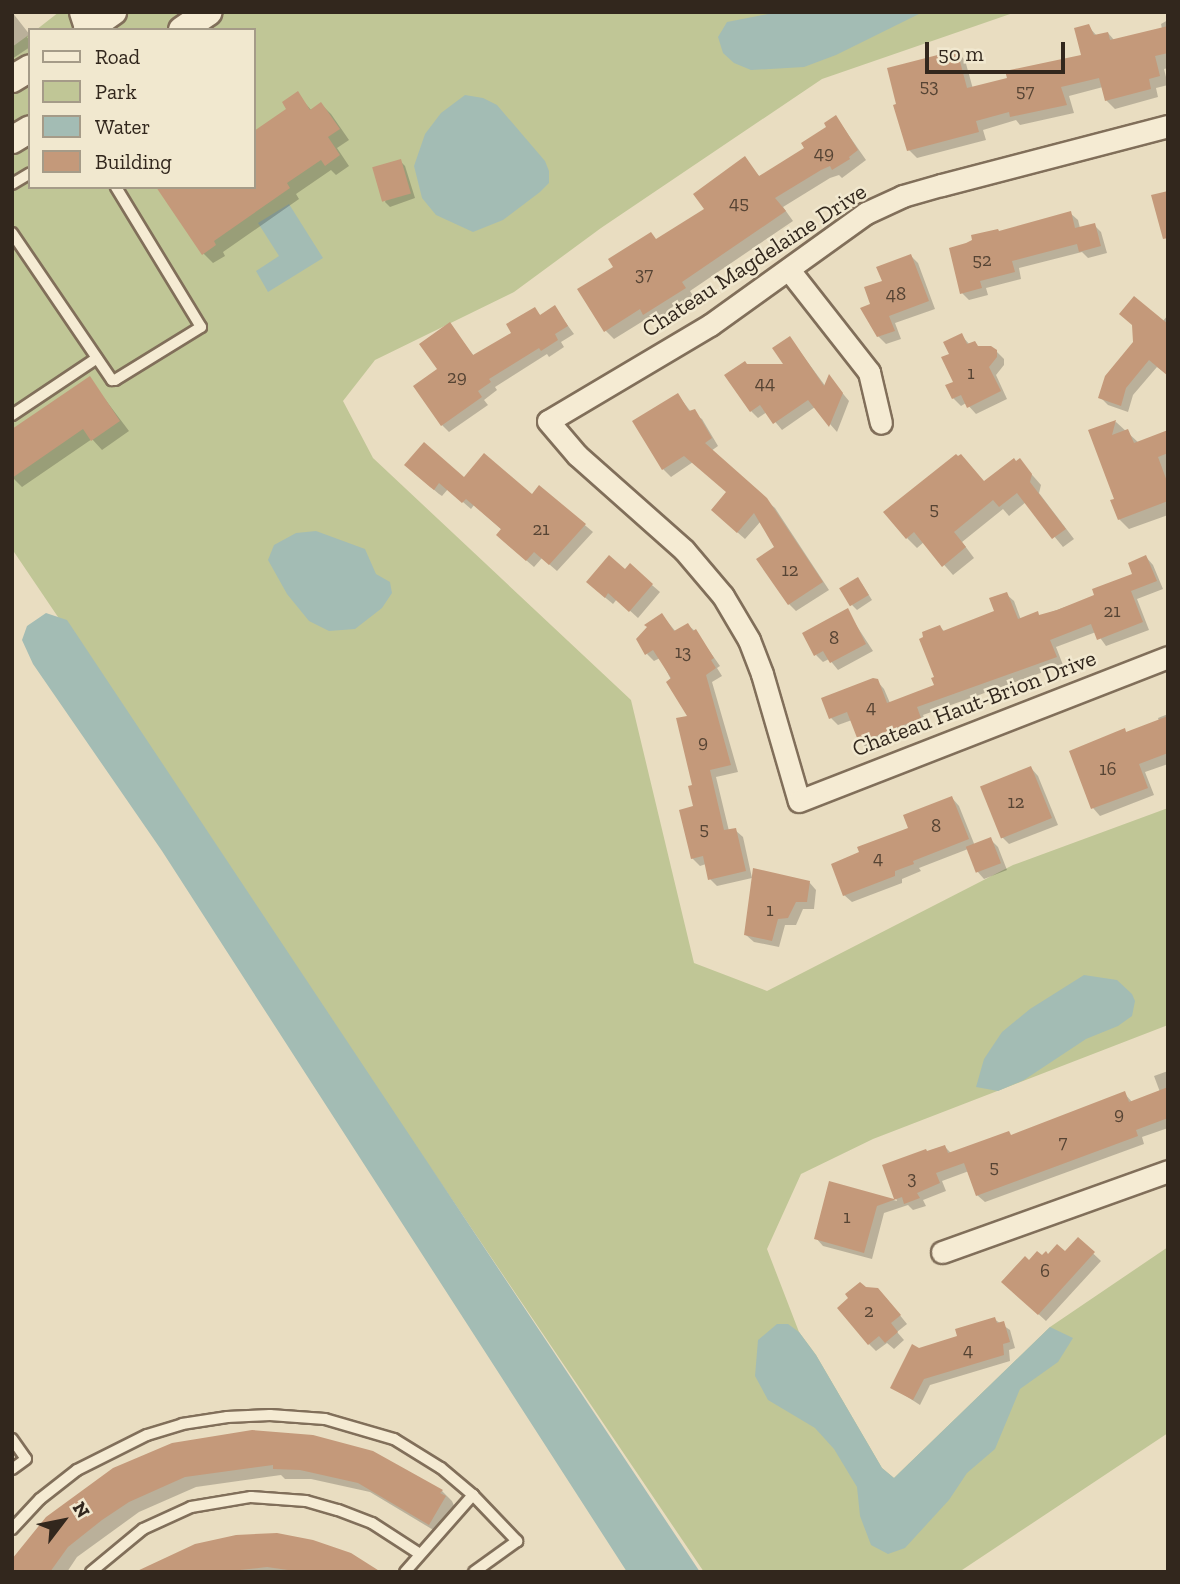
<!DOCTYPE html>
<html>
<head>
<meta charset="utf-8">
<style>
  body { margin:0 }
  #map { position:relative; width:1180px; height:1584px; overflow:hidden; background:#e9ddc1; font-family:"Zilla Slab",serif }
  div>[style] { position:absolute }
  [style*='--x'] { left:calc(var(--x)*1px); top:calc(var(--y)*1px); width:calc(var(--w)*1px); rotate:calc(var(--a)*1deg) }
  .green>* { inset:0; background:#c0c696 }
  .water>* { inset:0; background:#a3bcb4 }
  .shadow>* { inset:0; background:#0003 }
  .building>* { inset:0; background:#c4997a; transform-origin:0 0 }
  .roads { filter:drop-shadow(2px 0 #816f5a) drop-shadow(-2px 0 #816f5a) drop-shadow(0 2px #816f5a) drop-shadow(0 -2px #816f5a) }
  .service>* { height:10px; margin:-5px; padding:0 5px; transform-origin:5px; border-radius:5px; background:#f5ebd3 }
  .minor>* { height:21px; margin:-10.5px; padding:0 10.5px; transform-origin:10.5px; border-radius:10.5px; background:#f5ebd3 }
  .tertiary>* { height:26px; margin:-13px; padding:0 13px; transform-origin:13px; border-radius:13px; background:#f5ebd3 }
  span { translate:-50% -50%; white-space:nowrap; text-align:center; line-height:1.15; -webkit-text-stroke:5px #f1e8cf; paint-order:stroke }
  .number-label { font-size:19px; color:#564434 }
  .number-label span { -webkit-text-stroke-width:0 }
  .street-label { font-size:23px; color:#32271d }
  .frame { position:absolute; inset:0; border:14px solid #32271d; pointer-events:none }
  .legend { position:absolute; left:28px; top:28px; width:228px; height:161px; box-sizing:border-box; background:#f1e8cf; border:2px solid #a59b88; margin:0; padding:9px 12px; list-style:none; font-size:21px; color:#32271d }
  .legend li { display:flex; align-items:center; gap:14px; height:35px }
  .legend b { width:35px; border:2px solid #a59b88 }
  .north { position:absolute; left:28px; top:1486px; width:70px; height:70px; -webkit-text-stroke:5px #f1e8cf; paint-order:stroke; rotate:58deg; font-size:19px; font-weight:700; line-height:28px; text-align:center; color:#32271d }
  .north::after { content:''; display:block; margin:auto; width:24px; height:32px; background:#32271d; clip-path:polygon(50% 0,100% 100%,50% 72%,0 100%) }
  .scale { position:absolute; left:925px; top:42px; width:140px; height:32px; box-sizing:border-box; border:4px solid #32271d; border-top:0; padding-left:9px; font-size:21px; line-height:24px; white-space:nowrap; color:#32271d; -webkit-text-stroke:5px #f1e8cf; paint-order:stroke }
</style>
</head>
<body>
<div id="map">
  <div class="green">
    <div style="clip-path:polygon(59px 12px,1016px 12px,822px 79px,601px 228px,514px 292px,375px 360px,343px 401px,373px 458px,631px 700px,694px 963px,767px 991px,1013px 865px,1168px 808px,1168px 1025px,873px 1139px,801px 1174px,767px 1249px,799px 1332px,816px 1355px,882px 1468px,894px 1478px,1050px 1327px,1168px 1247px,1168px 1433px,959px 1572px,704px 1572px,12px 549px,12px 47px,30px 34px,30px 187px,254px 187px,254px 30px,36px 30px)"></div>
  </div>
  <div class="water">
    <div style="clip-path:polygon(778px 12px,923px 12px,836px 55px,804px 67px,751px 70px,734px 63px,723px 53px,718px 37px,727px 22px)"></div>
    <div style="clip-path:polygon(465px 95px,483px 98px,497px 105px,545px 161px,549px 171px,549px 183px,540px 192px,503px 220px,473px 232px,436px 215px,422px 198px,414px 166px,425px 134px,441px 113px)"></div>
    <div style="clip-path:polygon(289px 204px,323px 258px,268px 292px,256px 271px,279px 256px,258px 223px)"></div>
    <div style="clip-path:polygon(316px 531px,365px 549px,376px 574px,390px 582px,392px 593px,382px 608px,355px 629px,329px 631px,309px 621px,287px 594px,268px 560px,274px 545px,296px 533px)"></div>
    <div style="clip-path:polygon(46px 613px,67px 620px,700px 1572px,627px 1572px,162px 851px,33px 664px,22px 640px,27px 626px)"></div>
    <div style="clip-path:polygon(1084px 975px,1117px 980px,1132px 994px,1135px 1001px,1132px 1016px,1118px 1026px,1086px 1039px,1024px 1080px,998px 1091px,976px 1087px,984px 1059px,1002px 1032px,1030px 1009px)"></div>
    <div style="clip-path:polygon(777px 1324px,788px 1324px,799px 1332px,816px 1355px,882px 1468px,894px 1478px,1050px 1327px,1073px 1338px,1058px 1362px,1020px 1389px,995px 1449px,967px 1473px,949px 1500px,905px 1548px,888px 1554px,871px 1545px,860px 1516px,857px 1487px,834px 1449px,815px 1428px,768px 1400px,755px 1376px,758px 1340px)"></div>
  </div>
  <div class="shadow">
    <div style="clip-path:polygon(12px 12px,30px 35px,27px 37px,30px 41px,30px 47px,12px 59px)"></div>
    <div style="clip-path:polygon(1168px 20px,1168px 68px,1164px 69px,1168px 85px,1156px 88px,1158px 97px,1115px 109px,1106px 100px,1103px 87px,1069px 96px,1074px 113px,1020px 125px,1016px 120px,983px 130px,986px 140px,917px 158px,909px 150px,957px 52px,965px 60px,973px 89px,1083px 56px,1088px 26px,1097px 36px,1108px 33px,1115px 41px,1162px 29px,1161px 24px)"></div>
    <div style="clip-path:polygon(297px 94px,312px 111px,321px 104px,331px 114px,349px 140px,337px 148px,349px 166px,336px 175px,331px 170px,296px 194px,299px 199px,223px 252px,225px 256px,213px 263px,203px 253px,254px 187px,254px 133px,289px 109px)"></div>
    <div style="clip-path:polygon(836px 117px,866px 160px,842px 178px,839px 175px,830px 178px,783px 207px,793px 221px,690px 291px,694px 297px,653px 323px,648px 318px,614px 339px,605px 330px,657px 240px,706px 209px,744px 159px,760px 177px,807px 148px)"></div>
    <div style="clip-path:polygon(400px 161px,405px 166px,415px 198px,390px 207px,385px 202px)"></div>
    <div style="clip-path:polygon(1070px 213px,1078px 220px,1080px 228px,1094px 225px,1101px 232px,1107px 253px,1088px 258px,1082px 252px,1019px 268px,1021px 279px,986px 288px,988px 295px,969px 300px,962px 293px,1000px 233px)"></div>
    <div style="clip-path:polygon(911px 256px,918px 263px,935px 309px,895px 323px,901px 339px,886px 344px,878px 336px,872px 306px,884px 282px)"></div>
    <div style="clip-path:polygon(555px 308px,574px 334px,561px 342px,564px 347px,549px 357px,547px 354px,495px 387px,497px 390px,484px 400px,488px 405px,449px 432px,442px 425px,440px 370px,450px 325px,474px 356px,514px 333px,534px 309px,541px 316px)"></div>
    <div style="clip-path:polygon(1168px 315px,1168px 375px,1157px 367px,1133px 395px,1128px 412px,1108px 405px,1100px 397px)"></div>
    <div style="clip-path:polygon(962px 336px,970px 345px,996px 351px,1004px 359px,1004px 365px,996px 375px,1007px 399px,976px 414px,966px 403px,961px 406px,953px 398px,955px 383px,951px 354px)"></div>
    <div style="clip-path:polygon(790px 338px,826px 387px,835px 384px,849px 401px,837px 432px,815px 407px,782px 430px,767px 412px,758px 418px,751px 411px,747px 366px,786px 366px)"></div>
    <div style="clip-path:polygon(89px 378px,129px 431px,102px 450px,92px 439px,22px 487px,12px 477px)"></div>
    <div style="clip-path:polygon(678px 395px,691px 412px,702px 419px,718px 446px,711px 451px,775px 508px,829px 590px,796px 611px,789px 604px,776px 547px,761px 521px,745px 539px,720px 517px,728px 493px,693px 462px,671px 477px,663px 469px)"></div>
    <div style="clip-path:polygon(1116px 422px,1139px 443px,1168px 433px,1168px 515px,1129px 529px,1119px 519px,1116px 500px,1090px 432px)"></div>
    <div style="clip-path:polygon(961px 456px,985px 483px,1020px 461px,1041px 485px,1039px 493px,1074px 539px,1063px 547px,1026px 502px,1009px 516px,1003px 509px,962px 542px,974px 558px,953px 575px,924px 542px,917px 548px,907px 538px)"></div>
    <div style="clip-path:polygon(414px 473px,465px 479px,532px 496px,540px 487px,593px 532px,557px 571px,542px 558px,534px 567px,505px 542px,502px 530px,474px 505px,471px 509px,448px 489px,442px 496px,439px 494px)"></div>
    <div style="clip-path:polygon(1146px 557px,1153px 565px,1163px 589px,1137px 599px,1149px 630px,1106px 646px,1096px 632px,1056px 647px,1063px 665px,923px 715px,927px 725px,868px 749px,860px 742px,852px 720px,838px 725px,831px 718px,877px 681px,884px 689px,890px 703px,936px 686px,940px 627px,945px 632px,996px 612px,1006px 594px,1014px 601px,1021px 620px,1040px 616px,1096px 596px,1134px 575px)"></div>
    <div style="clip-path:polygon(630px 566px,660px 592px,638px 618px,617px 599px,613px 604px,595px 589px)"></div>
    <div style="clip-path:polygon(862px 584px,872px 600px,857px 610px,852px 605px)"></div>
    <div style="clip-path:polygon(847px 611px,873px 651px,838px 670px,829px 659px,823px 662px,816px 655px)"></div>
    <div style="clip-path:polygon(662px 615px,676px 632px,688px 625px,696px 632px,720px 666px,717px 668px,722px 676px,712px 682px,738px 772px,716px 777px,729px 831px,735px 830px,743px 837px,752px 878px,717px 886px,710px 879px,706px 864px,700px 866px,692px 858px,695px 808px,690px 717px,660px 658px,654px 661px,647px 654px)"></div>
    <div style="clip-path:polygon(1168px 714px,1168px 764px,1145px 772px,1154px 795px,1100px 816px,1093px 808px,1071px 752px,1125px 731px,1127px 733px,1159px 721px,1158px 718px)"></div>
    <div style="clip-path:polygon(1031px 768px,1038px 776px,1058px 825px,1009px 844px,1002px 837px)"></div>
    <div style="clip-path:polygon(952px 798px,959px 806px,975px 846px,991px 840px,998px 847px,1007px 870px,984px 879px,977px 871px,968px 849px,919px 868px,921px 871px,902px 879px,902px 883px,852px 902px,844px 895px,911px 829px)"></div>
    <div style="clip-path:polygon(809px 882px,816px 890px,814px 909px,803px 909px,796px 925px,785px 925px,779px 947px,754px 942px,746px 935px)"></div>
    <div style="clip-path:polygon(1168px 1071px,1168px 1128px,1142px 1137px,1144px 1144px,985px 1202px,977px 1195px,969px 1171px,942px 1181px,946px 1191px,923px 1200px,926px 1206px,913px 1210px,908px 1205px,884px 1213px,872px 1259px,823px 1246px,816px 1238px,831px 1183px,897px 1201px,884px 1166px,945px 1147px,952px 1154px,1013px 1137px,1124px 1093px,1133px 1103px,1160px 1092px,1154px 1076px)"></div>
    <div style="clip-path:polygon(1078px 1239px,1101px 1261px,1046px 1321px,1011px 1289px,1029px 1262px,1065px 1254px)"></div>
    <div style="clip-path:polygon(886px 1298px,907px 1324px,897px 1332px,904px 1340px,894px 1349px,887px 1343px,876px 1351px,869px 1344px)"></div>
    <div style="clip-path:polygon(994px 1319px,1010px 1330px,1015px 1348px,1009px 1350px,1010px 1361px,930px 1385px,920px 1405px,892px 1387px,919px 1350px,960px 1337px)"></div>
    <div style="clip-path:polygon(372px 1453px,442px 1491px,452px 1501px,455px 1508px,440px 1534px,370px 1492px,311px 1479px,285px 1479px,281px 1475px,196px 1487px,139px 1512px,77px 1557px,67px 1572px,12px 1572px,115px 1469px)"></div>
    <div style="clip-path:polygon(195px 1546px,375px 1572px,145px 1572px)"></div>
  </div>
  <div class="building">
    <div style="clip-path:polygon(1089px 24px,1094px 35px,1108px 32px,1110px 40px,1168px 26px,1168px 53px,1155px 56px,1160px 76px,1149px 79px,1151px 89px,1105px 101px,1099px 78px,1061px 87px,1067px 105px,1010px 117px,1009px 112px,976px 121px,979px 132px,907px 151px,893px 105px,896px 104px,887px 68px,957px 50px,967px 88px,1007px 78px,1005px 71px,1081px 55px,1074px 28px)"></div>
    <div style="clip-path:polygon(298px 91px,310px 110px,321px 102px,340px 129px,328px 137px,340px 155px,325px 166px,321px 160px,287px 183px,290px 188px,214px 241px,216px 245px,202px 255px,156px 187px,254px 187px,254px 131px,286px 109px,282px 102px)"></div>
    <div style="clip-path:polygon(836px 115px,858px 150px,849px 157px,850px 159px,832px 170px,830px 166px,821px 170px,775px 198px,786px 211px,682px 282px,686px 288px,643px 315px,640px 309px,604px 332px,577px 289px,613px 267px,608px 259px,651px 232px,656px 239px,704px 209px,693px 194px,745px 156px,759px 176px,804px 148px,801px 143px,826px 127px,824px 123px)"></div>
    <div style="left:401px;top:159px;width:36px;height:30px;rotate:74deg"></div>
    <div style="clip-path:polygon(1168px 191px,1168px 238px,1163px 239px,1151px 195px)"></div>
    <div style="clip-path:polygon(1071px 211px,1075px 228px,1095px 223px,1101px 246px,1079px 252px,1077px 244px,1012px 261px,1015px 272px,980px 281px,982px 288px,960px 294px,949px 248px,966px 243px,972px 240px,971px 235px,998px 229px,999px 231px)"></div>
    <div style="clip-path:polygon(911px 254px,929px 301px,889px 316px,895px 331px,877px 337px,860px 308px,870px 304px,864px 287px,882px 281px,876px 267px)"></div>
    <div style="clip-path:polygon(1134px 296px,1168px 324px,1168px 376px,1149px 360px,1126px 388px,1121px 406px,1098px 398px,1105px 376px,1133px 342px,1132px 325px,1119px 314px)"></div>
    <div style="clip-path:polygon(555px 305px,568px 326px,555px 334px,558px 340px,541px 351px,539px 348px,489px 379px,491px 382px,478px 391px,482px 397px,441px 426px,413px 386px,437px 369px,419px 344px,450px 322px,473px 355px,511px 333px,506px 324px,535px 307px,540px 315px)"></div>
    <div style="clip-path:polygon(962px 333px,967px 344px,975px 341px,978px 346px,991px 346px,997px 350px,997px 357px,989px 367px,1001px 391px,967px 408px,961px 395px,952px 399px,945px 385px,953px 382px,941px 357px,949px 354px,943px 342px)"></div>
    <div style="clip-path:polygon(790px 336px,824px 386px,829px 374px,843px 393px,829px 427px,808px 400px,773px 424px,760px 405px,750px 412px,724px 375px,745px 361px,747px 364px,783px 364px,772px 348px)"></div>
    <div style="clip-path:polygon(90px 376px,120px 421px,91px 441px,83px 429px,12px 478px,12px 429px)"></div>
    <div style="clip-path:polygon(678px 393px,689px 411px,695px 409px,712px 438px,705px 443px,767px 498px,823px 582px,788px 605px,756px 559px,774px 547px,754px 513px,737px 533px,711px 510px,726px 492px,684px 456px,662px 470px,632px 421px)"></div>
    <div style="clip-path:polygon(1116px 420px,1112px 435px,1128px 429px,1134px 443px,1168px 430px,1168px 453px,1158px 457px,1168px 484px,1168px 501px,1118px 520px,1110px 500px,1114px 499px,1088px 430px)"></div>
    <div style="clip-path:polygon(424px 442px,464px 477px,484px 453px,532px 494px,539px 485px,586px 524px,549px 565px,534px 552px,526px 561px,496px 535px,501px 529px,466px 499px,462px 503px,439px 483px,434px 490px,430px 487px,404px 465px)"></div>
    <div style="clip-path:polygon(956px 454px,958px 456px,961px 454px,984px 481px,1014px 458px,1016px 461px,1020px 458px,1032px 474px,1030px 482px,1066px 529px,1052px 539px,1017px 493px,999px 507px,993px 500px,954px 532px,966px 547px,942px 567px,914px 532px,906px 539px,883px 512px)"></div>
    <div style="clip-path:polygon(609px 555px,625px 569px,630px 563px,653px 584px,629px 612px,608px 593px,605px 598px,586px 582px)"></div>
    <div style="clip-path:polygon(1146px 555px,1157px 581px,1131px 591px,1143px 622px,1097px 640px,1091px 624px,1050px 640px,1057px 657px,917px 707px,921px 718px,859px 743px,847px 712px,829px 719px,821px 698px,873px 678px,878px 679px,887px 703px,934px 685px,931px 678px,934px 677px,919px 639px,923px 637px,922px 632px,940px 625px,943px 631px,994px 611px,989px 598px,1007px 592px,1018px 619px,1038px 611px,1039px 615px,1057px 610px,1094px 595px,1092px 589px,1132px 574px,1128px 563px)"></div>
    <div style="left:858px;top:577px;width:21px;height:22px;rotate:59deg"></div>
    <div style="clip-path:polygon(848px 608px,866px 644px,830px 663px,823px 651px,814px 656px,802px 633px)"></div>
    <div style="clip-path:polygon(662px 613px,674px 631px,688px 623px,693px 631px,696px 629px,714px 658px,711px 660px,716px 668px,706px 675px,731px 765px,710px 770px,724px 830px,736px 828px,746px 871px,708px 880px,703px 856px,691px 859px,679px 810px,693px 806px,688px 786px,692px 785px,676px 718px,687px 716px,666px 682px,671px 678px,653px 650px,645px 655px,636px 639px,647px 627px,644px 625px)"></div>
    <div style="clip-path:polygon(1168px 716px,1168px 753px,1139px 764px,1148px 788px,1091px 809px,1069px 751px,1125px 728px,1126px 732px)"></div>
    <div style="left:1031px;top:766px;width:56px;height:55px;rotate:68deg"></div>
    <div style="clip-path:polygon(952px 796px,969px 839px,913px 861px,914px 864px,895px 871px,895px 876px,843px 896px,831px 864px,859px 852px,857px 847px,908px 828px,903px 815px)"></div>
    <div style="left:991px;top:837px;width:28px;height:27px;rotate:69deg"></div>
    <div style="clip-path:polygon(753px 868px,810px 881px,807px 902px,796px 902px,788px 918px,778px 919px,772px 941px,744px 935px)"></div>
    <div style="clip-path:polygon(1168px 1087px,1168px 1118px,1136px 1130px,1138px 1136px,976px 1196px,964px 1163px,936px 1173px,940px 1183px,917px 1193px,920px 1198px,904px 1204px,902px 1197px,877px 1206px,864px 1253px,814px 1239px,829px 1181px,894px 1199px,882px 1165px,926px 1149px,927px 1151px,945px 1145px,948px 1153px,1009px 1131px,1011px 1135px,1125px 1091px,1129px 1102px)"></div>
    <div style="clip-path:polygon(1078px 1237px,1095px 1252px,1038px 1315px,1001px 1282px,1025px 1256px,1029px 1260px,1037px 1251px,1042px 1255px,1046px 1251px,1048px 1254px,1057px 1244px,1065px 1251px)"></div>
    <div style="clip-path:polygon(860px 1282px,866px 1287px,878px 1288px,901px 1315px,891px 1323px,898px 1332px,885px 1343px,879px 1336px,868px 1345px,837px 1308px,848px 1298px,845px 1294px)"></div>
    <div style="clip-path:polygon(995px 1317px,997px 1323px,1004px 1321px,1010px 1342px,1003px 1344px,1004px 1355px,924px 1379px,913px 1400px,890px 1388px,912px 1344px,919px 1348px,957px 1336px,955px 1329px)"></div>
    <div style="clip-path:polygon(252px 1430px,313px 1435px,373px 1451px,443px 1490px,440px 1493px,446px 1496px,429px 1525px,358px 1483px,300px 1470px,273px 1469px,273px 1465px,185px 1477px,129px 1502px,102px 1520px,68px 1547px,50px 1572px,12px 1572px,12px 1559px,46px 1517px,113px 1468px,172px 1443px)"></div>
    <div style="clip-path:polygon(277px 1533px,313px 1540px,351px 1553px,381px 1572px,302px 1572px,267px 1567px,221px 1572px,135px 1572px,195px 1544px,236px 1535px)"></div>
  </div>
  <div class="roads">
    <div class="service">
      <div style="--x:12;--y:184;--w:21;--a:-31"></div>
      <div style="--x:12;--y:233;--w:178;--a:55.8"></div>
      <div style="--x:112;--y:380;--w:3;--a:0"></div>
      <div style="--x:115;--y:380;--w:101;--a:-31.6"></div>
      <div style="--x:201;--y:327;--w:164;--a:-121.3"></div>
      <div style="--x:12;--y:415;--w:102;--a:-33.8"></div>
      <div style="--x:12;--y:1439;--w:24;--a:55"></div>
      <div style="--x:26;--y:1459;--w:17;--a:144"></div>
      <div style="--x:12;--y:1529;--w:41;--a:-47"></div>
      <div style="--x:40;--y:1499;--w:47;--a:-38.1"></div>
      <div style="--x:77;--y:1470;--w:78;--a:-26.6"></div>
      <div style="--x:147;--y:1435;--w:37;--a:-17"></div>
      <div style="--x:182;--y:1424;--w:46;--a:-8.8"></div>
      <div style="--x:227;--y:1417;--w:43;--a:-2.7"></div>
      <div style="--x:270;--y:1415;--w:55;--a:4.2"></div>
      <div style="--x:325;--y:1419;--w:72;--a:16.2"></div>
      <div style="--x:394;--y:1439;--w:55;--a:31.7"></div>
      <div style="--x:441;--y:1468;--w:42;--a:40.2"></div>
      <div style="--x:473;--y:1495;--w:64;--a:46.3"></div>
      <div style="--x:517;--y:1541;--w:53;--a:144.2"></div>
      <div style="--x:91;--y:1572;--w:67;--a:-39.6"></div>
      <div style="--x:143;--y:1529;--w:53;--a:-24.6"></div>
      <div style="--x:191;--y:1507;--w:61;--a:-9.5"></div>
      <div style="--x:251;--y:1497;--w:55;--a:4.2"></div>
      <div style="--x:306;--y:1501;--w:33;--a:16"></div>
      <div style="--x:338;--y:1510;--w:36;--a:21"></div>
      <div style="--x:372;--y:1523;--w:57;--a:32.9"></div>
      <div style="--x:405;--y:1572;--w:103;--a:-48.6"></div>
    </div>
    <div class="minor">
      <div style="--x:80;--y:12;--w:19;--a:72"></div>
      <div style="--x:1168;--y:126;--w:235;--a:165.4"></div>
      <div style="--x:941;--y:185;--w:40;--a:164"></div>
      <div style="--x:903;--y:196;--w:41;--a:155.3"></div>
      <div style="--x:866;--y:213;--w:192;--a:144.3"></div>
      <div style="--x:710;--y:325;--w:188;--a:149.3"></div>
      <div style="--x:548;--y:421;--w:45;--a:49.5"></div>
      <div style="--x:577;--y:455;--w:143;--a:41.6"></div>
      <div style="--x:684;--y:550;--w:60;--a:49.7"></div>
      <div style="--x:723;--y:596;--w:51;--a:59.4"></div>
      <div style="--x:749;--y:640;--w:36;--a:69"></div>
      <div style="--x:762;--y:674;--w:132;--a:73.8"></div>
      <div style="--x:799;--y:801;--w:396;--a:-21.3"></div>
      <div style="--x:789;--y:270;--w:130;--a:51.9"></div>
      <div style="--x:869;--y:372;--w:52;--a:76.8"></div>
      <div style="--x:942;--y:1252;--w:240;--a:-19.7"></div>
    </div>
    <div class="tertiary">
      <div style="--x:87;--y:30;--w:32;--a:-35"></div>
      <div style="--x:182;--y:30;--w:32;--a:-34"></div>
      <div style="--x:12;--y:79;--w:21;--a:-31"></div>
      <div style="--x:12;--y:140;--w:21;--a:-31"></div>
    </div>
  </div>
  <div class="number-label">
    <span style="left:929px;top:86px">53</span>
    <span style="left:1025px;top:91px">57</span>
    <span style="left:824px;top:153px">49</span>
    <span style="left:739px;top:203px">45</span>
    <span style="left:982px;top:260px">52</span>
    <span style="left:644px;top:274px">37</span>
    <span style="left:896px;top:294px">48</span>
    <span style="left:971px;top:373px">1</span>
    <span style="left:457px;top:377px">29</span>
    <span style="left:765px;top:383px">44</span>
    <span style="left:934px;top:509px">5</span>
    <span style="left:541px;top:529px">21</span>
    <span style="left:790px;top:570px">12</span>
    <span style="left:1112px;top:611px">21</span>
    <span style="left:834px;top:638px">8</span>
    <span style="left:683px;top:652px">13</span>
    <span style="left:871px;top:707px">4</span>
    <span style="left:703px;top:742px">9</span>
    <span style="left:1108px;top:769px">16</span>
    <span style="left:1016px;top:802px">12</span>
    <span style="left:936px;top:826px">8</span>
    <span style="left:704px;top:829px">5</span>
    <span style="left:878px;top:858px">4</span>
    <span style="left:770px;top:910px">1</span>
    <span style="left:1119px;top:1114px">9</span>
    <span style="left:1063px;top:1142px">7</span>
    <span style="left:994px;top:1167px">5</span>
    <span style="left:912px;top:1178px">3</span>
    <span style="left:847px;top:1217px">1</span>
    <span style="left:1045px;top:1271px">6</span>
    <span style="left:869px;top:1311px">2</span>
    <span style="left:968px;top:1350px">4</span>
  </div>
  <div class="street-label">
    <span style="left:754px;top:260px;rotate:-33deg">Chateau Magdelaine Drive</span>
    <span style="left:974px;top:703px;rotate:-21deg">Chateau Haut-Brion Drive</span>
  </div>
  <div class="frame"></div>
  <ul class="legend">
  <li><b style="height:9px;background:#f5ebd3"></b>Road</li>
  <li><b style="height:19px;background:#c0c696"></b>Park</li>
  <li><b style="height:19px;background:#a3bcb4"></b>Water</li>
  <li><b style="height:19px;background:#c4997a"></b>Building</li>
  </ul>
  <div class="north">N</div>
  <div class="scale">50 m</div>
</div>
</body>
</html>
